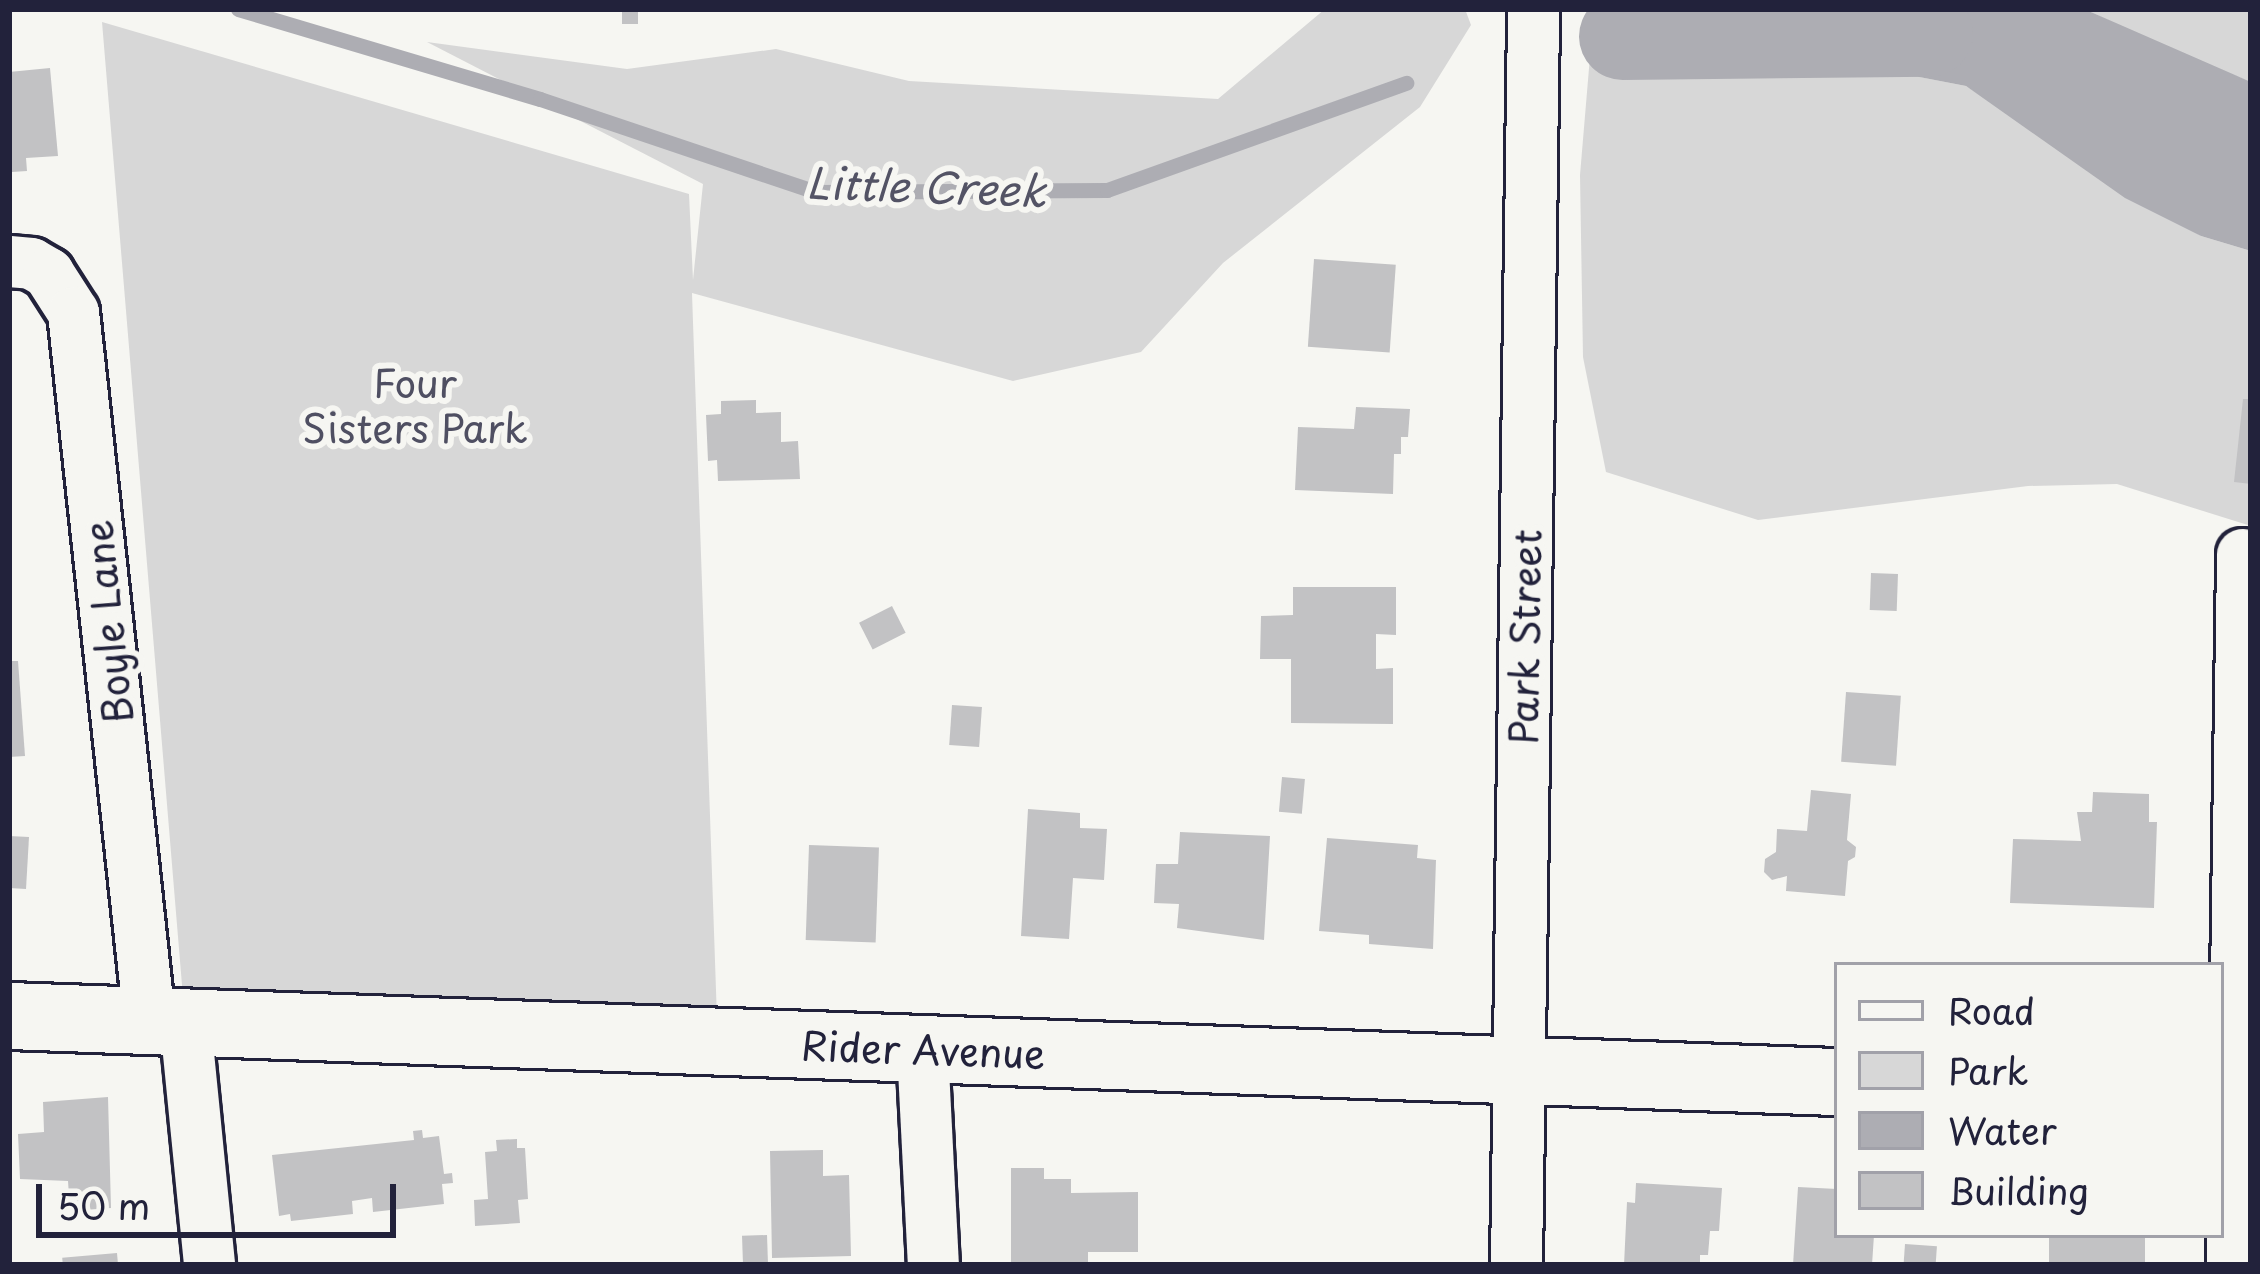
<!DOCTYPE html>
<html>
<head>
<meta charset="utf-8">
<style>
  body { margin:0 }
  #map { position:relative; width:2260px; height:1274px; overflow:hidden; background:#f6f6f2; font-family:"Playpen Sans",sans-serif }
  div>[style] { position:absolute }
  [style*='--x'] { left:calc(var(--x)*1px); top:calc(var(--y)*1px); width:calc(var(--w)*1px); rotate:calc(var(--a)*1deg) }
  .green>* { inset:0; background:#d7d7d7 }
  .water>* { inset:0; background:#adadb3 }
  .stream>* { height:15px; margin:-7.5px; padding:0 7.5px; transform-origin:7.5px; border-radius:7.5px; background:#adadb3 }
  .river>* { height:87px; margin:-43.5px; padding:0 43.5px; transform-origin:43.5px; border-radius:43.5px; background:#adadb3 }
  .building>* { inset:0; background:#c2c2c4; transform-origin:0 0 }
  .roads { filter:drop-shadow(3px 0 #22223b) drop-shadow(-3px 0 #22223b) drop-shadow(0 3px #22223b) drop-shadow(0 -3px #22223b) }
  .street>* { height:51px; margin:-25.5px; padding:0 25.5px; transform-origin:25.5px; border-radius:25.5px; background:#f6f6f2 }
  .secondary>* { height:66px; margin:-33px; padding:0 33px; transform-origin:33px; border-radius:33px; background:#f6f6f2 }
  span { translate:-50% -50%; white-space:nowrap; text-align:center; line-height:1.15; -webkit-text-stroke:12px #f6f6f2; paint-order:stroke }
  .park-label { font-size:39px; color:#4f4f62 }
  .street-label { font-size:39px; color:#22223b }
  .water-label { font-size:42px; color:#535365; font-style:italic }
  .frame { position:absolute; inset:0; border:12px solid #22223b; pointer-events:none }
  .legend { position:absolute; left:1834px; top:962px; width:390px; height:276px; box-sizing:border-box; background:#f6f6f2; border:3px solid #a1a1a9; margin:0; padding:15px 21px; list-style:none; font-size:36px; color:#22223b }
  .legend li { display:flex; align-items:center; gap:24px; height:60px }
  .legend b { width:60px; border:3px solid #a1a1a9 }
  .scale { position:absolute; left:36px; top:1184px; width:360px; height:54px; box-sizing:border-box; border:6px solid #22223b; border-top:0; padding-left:15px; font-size:36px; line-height:42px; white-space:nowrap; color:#22223b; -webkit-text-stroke:9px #f6f6f2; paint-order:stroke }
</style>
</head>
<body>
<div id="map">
  <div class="green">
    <div style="clip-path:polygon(1325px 9px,1465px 9px,1471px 25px,1420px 107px,1223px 263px,1141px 352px,1013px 381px,692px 293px,717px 1019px,184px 1009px,102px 22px,689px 194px,693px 280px,703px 184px,427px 42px,627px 69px,776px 49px,909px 81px,1218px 99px)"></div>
    <div style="clip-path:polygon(1594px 9px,1811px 9px,1811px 56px,1966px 86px,2201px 236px,2251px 251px,2251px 526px,2117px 484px,2028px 486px,1758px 520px,1606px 472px,1583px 357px,1580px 175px)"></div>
    <div style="clip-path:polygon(2084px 9px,2251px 9px,2251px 82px,2175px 51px)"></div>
  </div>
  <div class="water">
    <div style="clip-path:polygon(1811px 9px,2084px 9px,2251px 82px,2251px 251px,2201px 236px,2125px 198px,1966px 86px,1810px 56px)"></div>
  </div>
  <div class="stream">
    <div style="--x:238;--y:9;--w:315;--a:16.6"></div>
    <div style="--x:540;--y:99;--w:292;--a:18.6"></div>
    <div style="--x:817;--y:192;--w:290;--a:-0.4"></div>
    <div style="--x:1107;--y:190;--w:318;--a:-19.7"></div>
  </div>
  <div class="river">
    <div style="--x:1622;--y:36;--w:307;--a:-0.6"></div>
  </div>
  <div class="building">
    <div style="left:622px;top:9px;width:16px;height:15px"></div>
    <div style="clip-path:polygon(50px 68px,58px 156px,26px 158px,27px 171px,12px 172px,9px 72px)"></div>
    <div style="left:1314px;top:259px;width:82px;height:88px;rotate:4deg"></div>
    <div style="clip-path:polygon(2243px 399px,2251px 399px,2251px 484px,2234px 482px)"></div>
    <div style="clip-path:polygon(756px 400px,756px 413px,781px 412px,781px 442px,798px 441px,800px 479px,718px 481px,717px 460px,708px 461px,706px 415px,721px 414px,721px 401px)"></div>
    <div style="clip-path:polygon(1356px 407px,1410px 409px,1408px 437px,1401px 437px,1401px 454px,1394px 454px,1393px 494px,1295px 490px,1298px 427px,1354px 429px)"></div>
    <div style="left:1871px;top:573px;width:27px;height:37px;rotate:2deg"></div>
    <div style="clip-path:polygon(1293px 587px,1396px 587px,1396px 635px,1376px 634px,1376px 669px,1393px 668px,1393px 724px,1291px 723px,1291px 659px,1260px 659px,1261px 616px,1293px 615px)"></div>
    <div style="left:892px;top:606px;width:30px;height:37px;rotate:63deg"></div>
    <div style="clip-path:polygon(9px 661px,18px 661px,25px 756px,9px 757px)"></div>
    <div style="left:1846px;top:692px;width:55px;height:70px;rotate:4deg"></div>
    <div style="left:952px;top:705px;width:30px;height:40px;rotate:4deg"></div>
    <div style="left:1282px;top:777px;width:23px;height:35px;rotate:5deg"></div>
    <div style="clip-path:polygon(1811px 790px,1851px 794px,1847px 840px,1856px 847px,1855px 857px,1848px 861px,1845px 896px,1786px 891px,1787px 876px,1772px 880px,1764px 872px,1765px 859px,1776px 852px,1777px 829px,1807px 831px)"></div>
    <div style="clip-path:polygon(2093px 792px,2149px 794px,2149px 822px,2157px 822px,2154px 908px,2010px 903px,2013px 839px,2081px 841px,2077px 812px,2092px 812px)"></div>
    <div style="clip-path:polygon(1028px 809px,1080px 813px,1080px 828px,1107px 829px,1104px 880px,1073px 878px,1069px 939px,1021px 936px)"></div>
    <div style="clip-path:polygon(1180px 832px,1270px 836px,1264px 940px,1177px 928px,1179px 904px,1154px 903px,1156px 864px,1178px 864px)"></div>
    <div style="clip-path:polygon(9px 836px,29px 837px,26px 889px,9px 888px)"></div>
    <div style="clip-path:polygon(1327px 838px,1418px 845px,1417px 858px,1436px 860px,1433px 949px,1369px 944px,1369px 935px,1319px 931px)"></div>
    <div style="left:809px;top:845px;width:70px;height:95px;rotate:2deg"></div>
    <div style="clip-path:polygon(108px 1097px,111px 1208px,70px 1211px,68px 1181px,20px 1179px,18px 1134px,44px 1132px,43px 1102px)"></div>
    <div style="clip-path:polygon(422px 1130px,423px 1138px,439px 1136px,444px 1174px,452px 1173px,453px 1183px,442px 1184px,444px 1204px,373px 1212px,372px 1198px,352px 1201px,353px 1214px,291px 1221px,290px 1214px,279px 1216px,272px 1155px,414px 1140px,413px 1131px)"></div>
    <div style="clip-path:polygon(517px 1139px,517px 1148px,525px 1148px,528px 1199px,518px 1200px,520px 1223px,475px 1226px,474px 1200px,488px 1199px,485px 1152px,497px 1151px,496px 1140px)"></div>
    <div style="clip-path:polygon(823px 1150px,823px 1176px,849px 1175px,851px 1256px,772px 1258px,770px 1151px)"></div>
    <div style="clip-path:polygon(1011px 1168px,1044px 1168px,1044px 1179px,1071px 1179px,1071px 1193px,1138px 1192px,1138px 1252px,1088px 1252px,1088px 1265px,1011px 1265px)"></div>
    <div style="clip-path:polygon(1636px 1183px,1722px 1188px,1719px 1231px,1710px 1231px,1708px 1255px,1700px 1255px,1700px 1265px,1624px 1265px,1627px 1202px,1635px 1203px)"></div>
    <div style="clip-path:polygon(1798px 1187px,1837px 1189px,1837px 1235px,1874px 1235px,1872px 1265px,1793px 1265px)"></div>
    <div style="left:767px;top:1235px;width:29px;height:25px;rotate:88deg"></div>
    <div style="left:2049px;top:1235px;width:96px;height:30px"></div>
    <div style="left:1905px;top:1244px;width:32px;height:21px;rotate:4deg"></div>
    <div style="left:117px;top:1253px;width:12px;height:55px;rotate:85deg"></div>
  </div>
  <div class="roads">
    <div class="street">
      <div style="--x:9;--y:261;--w:22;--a:5"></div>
      <div style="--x:31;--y:263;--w:20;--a:30"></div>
      <div style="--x:48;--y:273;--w:46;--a:57.3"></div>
      <div style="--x:73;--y:312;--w:712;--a:83.87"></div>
      <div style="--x:185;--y:1023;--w:243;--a:84.3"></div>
      <div style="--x:922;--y:1049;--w:216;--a:87.1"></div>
      <div style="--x:1516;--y:1265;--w:1256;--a:-89.22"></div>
      <div style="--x:2232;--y:1265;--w:711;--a:-89.19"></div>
    </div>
    <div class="secondary">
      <div style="--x:9;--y:1016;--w:1829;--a:2.07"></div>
      <div style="--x:2221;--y:1098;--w:30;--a:6"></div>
    </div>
  </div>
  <div class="park-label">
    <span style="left:415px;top:405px">Four<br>Sisters Park</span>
  </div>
  <div class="street-label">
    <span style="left:107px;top:622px;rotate:-96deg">Boyle Lane</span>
    <span style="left:1524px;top:637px;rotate:-89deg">Park Street</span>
    <span style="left:923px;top:1049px;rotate:2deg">Rider Avenue</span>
  </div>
  <div class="water-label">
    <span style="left:926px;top:186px;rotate:2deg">Little Creek</span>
  </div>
  <div class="frame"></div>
  <ul class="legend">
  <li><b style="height:15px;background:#f6f6f2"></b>Road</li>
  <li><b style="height:33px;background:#d7d7d7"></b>Park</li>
  <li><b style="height:33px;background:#adadb3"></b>Water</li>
  <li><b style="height:33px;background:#c2c2c4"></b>Building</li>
  </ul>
  <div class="scale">50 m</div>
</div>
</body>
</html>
